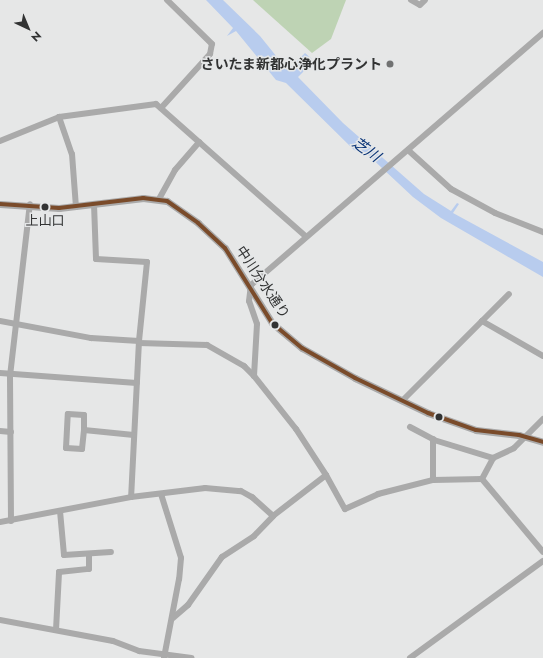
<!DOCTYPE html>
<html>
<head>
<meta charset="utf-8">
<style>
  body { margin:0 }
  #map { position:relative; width:543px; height:658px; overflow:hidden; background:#e6e7e7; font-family:Jost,"Noto Sans JP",sans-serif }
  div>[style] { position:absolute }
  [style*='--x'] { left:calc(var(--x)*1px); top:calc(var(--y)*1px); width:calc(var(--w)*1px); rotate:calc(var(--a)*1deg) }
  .green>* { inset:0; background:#bed3b4 }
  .water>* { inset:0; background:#b8ccee }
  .minor>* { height:6px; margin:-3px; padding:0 3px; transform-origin:3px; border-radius:3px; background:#aaa }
  .tertiary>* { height:7px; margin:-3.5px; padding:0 3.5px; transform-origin:3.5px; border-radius:3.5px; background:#aaa }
  .bus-1>* { height:4px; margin:-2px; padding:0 2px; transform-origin:2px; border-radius:2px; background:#7a4b2a }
  .dots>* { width:11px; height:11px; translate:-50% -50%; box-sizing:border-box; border:2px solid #e5e7e8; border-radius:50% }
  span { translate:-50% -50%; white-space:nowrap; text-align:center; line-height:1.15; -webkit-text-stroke:3px #e5e7e8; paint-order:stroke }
  .bus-label { font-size:13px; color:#323333 }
  .poi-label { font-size:14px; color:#323333; font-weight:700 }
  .right { translate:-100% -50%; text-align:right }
  .street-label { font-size:14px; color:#323333 }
  .water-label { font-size:15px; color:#0b3578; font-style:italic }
  .north { position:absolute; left:8px; top:8px; width:40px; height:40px; -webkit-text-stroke:3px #e5e7e8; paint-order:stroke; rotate:136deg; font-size:11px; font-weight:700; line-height:16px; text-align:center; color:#323333 }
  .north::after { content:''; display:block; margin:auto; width:14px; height:18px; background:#323333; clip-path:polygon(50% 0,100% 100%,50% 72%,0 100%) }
</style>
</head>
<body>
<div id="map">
  <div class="green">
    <div style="clip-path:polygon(253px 0,346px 0,331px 39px,312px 53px)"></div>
  </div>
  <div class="water">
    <div style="clip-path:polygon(206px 0,223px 0,260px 36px,285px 67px,292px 66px,305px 53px,312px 59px,309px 66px,298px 77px,343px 123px,424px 194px,451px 211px,457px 203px,459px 204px,453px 213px,543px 262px,543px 277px,441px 218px,413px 197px,367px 154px,354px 150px,286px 83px,276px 80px,236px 31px,227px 36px,233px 28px)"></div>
  </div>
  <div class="minor">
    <div style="--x:411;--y:0;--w:10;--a:29"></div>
    <div style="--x:420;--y:5;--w:7;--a:-45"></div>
    <div style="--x:161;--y:108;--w:73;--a:-47.8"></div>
    <div style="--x:210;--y:54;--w:10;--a:-79"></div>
    <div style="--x:212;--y:44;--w:63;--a:-135.6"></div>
    <div style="--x:59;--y:117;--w:39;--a:71"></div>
    <div style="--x:72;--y:154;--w:53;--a:85.7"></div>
    <div style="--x:0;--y:141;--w:64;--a:-22.1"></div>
    <div style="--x:59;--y:117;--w:98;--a:-7.6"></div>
    <div style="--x:156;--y:104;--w:199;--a:41.5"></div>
    <div style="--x:408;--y:150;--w:58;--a:42.2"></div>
    <div style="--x:451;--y:189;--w:50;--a:28.6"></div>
    <div style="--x:495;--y:213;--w:52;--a:21.6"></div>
    <div style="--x:159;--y:199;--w:33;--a:-61"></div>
    <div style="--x:175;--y:170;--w:37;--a:-49"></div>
    <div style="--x:94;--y:204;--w:55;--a:87.9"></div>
    <div style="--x:96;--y:259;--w:51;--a:3.4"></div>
    <div style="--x:147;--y:262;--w:79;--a:95.8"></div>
    <div style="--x:139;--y:341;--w:156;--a:92.9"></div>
    <div style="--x:0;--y:321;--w:93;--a:10.6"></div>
    <div style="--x:91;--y:338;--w:48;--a:3.6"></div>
    <div style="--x:482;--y:321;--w:38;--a:-45"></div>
    <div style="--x:139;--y:343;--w:68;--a:1.7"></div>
    <div style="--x:207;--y:345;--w:43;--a:29.6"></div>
    <div style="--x:244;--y:366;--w:14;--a:45"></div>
    <div style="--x:0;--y:373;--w:137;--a:4.2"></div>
    <div style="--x:402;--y:401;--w:113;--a:-45"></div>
    <div style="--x:482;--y:321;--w:70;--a:29.8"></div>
    <div style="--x:410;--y:427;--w:27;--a:28"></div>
    <div style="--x:434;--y:440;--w:62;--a:17"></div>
    <div style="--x:84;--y:430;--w:19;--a:96"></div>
    <div style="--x:82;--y:449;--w:16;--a:-176"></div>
    <div style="--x:66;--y:448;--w:34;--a:-87"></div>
    <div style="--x:68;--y:414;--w:16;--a:4"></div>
    <div style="--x:84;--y:415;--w:15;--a:90"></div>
    <div style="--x:84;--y:430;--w:50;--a:5.7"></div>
    <div style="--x:0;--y:431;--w:11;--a:5"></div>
    <div style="--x:433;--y:439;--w:41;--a:90"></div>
    <div style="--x:326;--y:475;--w:39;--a:61"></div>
    <div style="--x:345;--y:509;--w:36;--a:-24"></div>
    <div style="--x:378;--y:494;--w:57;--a:-14.3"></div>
    <div style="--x:433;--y:480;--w:49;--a:-1.2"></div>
    <div style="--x:482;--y:479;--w:24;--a:-62"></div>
    <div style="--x:493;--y:458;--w:23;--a:-25"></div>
    <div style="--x:514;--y:448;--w:41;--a:-45"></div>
    <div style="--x:482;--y:479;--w:95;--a:50.1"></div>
    <div style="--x:161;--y:494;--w:67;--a:72.6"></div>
    <div style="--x:181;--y:558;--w:21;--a:95"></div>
    <div style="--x:179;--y:579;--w:80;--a:100.8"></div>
    <div style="--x:60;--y:511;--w:44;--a:84.8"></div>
    <div style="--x:64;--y:555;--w:47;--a:-3.7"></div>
    <div style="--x:11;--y:521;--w:145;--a:-90.4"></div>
    <div style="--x:10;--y:376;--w:173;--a:-83.4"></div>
    <div style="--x:0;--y:522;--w:133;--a:-10.8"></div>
    <div style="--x:131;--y:497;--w:75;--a:-6.9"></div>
    <div style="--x:205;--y:488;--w:36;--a:5"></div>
    <div style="--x:241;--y:491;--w:13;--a:29"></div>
    <div style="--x:252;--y:497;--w:28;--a:42"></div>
    <div style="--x:173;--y:618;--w:20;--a:-41"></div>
    <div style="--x:188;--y:605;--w:59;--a:-54.7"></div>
    <div style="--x:222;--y:557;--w:38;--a:-33"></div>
    <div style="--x:254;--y:536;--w:28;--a:-46"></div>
    <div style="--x:273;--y:516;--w:67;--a:-37.7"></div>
    <div style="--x:326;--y:475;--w:55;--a:-123.1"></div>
    <div style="--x:296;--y:429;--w:68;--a:-128.4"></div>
    <div style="--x:254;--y:376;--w:52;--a:-86.7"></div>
    <div style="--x:257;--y:324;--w:24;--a:-109"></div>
    <div style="--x:249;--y:301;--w:16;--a:-83"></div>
    <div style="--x:251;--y:285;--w:386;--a:-40.8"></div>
    <div style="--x:0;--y:620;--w:115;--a:10.5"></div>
    <div style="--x:113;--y:641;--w:28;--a:21"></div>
    <div style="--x:139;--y:651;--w:53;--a:7.5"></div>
    <div style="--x:56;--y:630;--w:58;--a:-87"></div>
    <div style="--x:59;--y:572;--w:30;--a:-6"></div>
    <div style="--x:89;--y:569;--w:14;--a:-90"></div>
    <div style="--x:410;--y:658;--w:165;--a:-36.1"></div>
  </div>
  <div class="tertiary">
    <div style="--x:0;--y:204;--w:59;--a:3.9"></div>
    <div style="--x:59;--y:208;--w:85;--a:-6.8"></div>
    <div style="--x:143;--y:198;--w:24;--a:7"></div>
    <div style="--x:167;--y:201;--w:38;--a:35"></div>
    <div style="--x:198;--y:223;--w:37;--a:43"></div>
    <div style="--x:225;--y:248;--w:89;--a:57.9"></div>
    <div style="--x:272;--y:323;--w:39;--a:40"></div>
    <div style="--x:302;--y:348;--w:61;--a:29.5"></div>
    <div style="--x:355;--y:378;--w:81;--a:25.6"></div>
    <div style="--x:428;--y:413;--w:51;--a:19.5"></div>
    <div style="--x:476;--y:430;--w:43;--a:6.6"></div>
    <div style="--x:519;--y:435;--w:25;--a:16"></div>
  </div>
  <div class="bus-1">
    <div style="--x:0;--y:204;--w:59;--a:3.9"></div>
    <div style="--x:59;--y:208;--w:85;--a:-6.8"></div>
    <div style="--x:143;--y:198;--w:24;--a:7"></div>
    <div style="--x:167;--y:201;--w:38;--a:35"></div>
    <div style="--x:198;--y:223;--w:37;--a:43"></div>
    <div style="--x:225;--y:248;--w:89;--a:57.9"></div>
    <div style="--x:272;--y:323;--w:39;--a:40"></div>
    <div style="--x:302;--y:348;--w:61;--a:29.5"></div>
    <div style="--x:355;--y:378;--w:81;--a:25.6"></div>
    <div style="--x:428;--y:413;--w:51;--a:19.5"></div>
    <div style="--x:476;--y:430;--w:43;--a:6.6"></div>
    <div style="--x:519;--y:435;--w:25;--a:16"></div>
  </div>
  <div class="dots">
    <div style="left:390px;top:64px;background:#717272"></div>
    <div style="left:45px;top:207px;background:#323333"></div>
    <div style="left:275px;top:325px;background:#323333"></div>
    <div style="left:439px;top:417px;background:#323333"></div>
  </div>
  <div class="bus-label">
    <span style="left:45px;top:221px">上山口</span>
  </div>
  <div class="poi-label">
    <span class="right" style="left:382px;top:64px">さいたま新都心浄化プラント</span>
  </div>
  <div class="street-label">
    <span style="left:263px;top:282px;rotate:56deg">中川分水通り</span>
  </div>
  <div class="water-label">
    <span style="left:366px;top:150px;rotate:36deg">芝川</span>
  </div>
  <div class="north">N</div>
</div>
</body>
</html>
